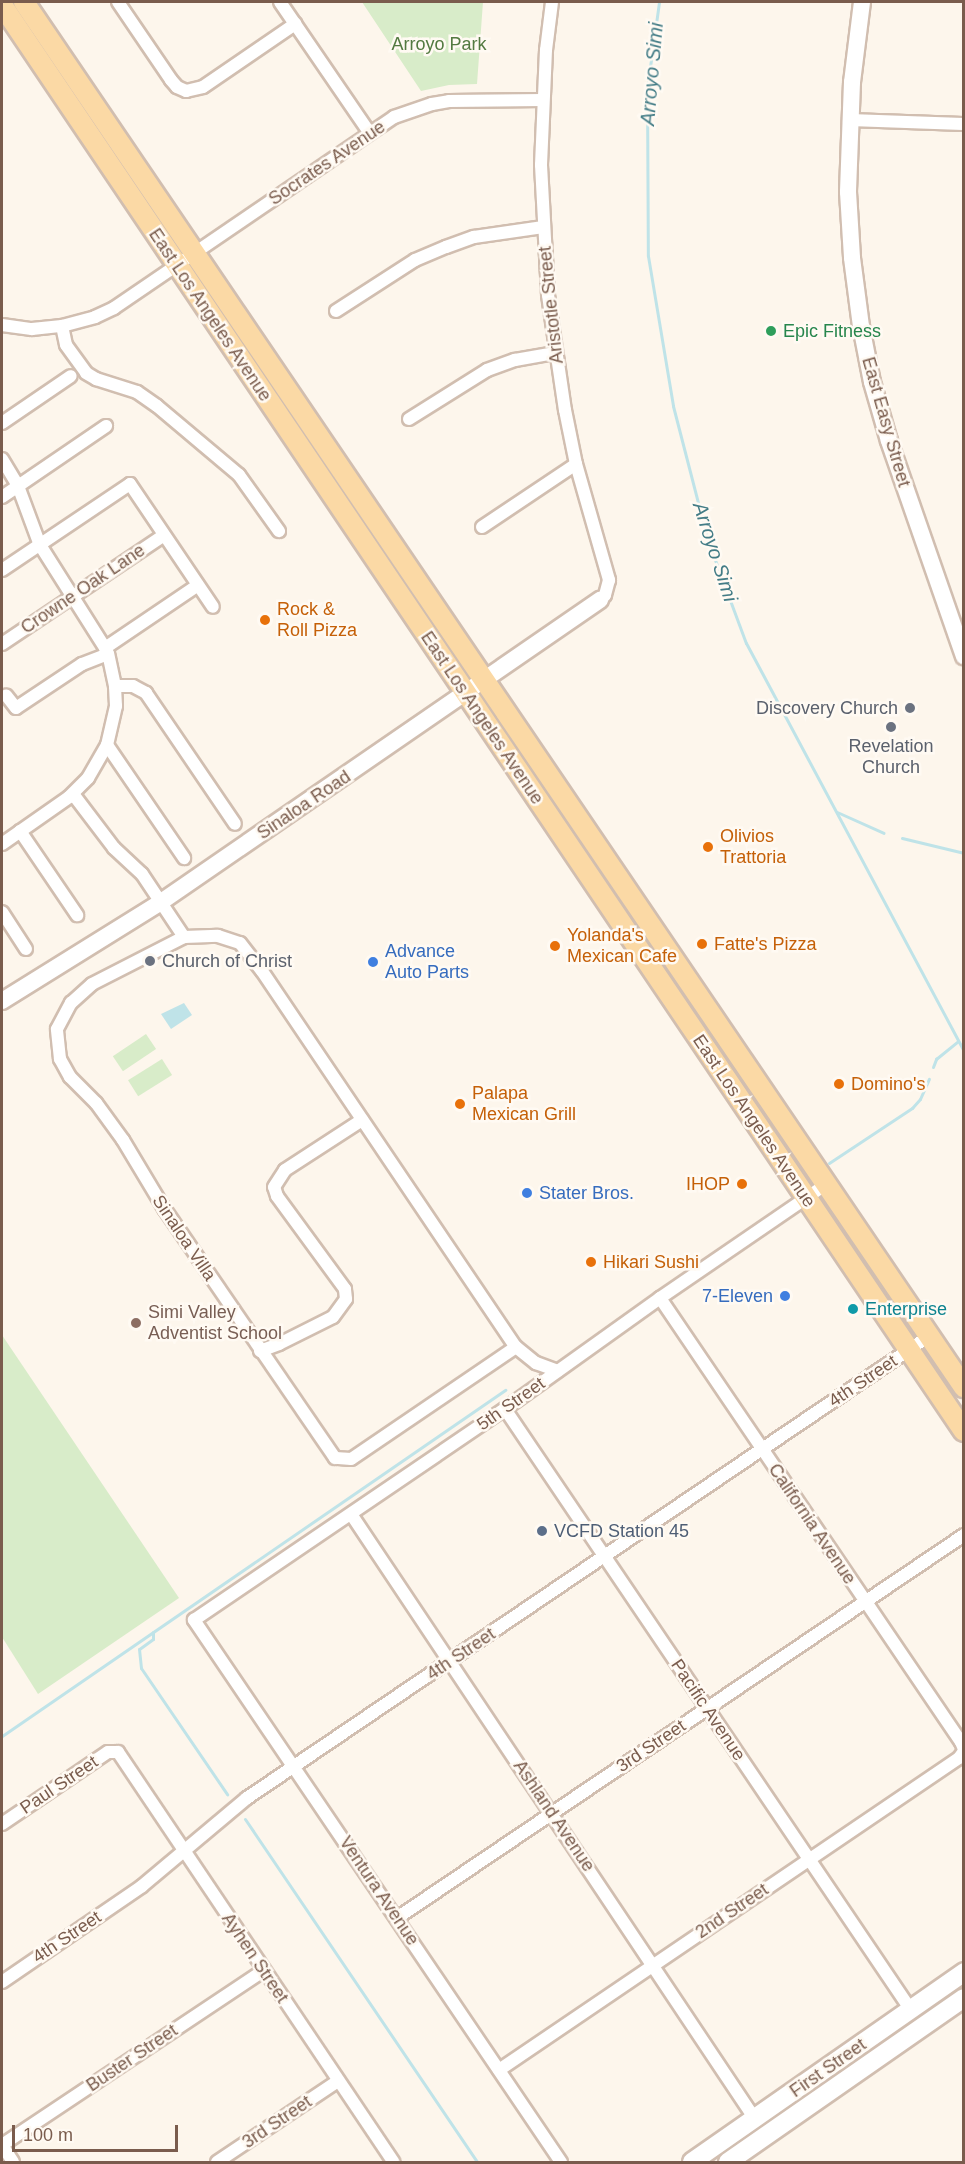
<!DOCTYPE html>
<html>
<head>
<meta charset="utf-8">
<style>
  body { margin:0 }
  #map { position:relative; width:965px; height:2164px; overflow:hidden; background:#fdf6ec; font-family:Arial,sans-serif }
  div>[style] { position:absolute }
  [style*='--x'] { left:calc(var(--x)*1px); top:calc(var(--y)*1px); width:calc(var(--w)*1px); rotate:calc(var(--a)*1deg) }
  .green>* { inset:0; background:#d8ecc9; transform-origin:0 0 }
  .water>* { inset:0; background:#bfe3e8 }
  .stream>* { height:3px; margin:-1.5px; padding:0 1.5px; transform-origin:1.5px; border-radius:1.5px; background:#bfe3e8 }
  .roads { filter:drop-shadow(2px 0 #d1beb0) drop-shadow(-2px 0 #d1beb0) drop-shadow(0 2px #d1beb0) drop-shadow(0 -2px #d1beb0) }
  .minor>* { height:12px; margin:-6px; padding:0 6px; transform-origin:6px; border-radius:6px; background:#fff }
  .tertiary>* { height:16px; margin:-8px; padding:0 8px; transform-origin:8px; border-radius:8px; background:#fff }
  .secondary>* { height:18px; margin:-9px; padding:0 9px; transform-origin:9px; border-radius:9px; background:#fff }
  .primary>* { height:20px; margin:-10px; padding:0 10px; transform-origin:10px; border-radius:10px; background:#fbd9a5 }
  .dots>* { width:16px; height:16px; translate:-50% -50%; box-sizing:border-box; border:3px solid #fffaf3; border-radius:50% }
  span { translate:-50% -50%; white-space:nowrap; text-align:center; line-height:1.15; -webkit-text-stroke:5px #fffaf3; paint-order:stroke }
  .park-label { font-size:18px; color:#537a41 }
  .street-label { font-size:18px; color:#7a5c4d }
  .leisure-label { font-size:18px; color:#27864d }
  .left { translate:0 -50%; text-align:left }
  .food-label { font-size:18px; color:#c56008 }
  .right { translate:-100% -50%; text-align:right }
  .worship-label { font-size:18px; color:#5b616d }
  .shop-label { font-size:18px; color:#366cbe }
  .culture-label { font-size:18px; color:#0d838f }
  .education-label { font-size:18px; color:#785e54 }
  .service-label { font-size:18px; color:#4e5e75 }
  .water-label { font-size:20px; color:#437c86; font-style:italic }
  .frame { position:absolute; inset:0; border:3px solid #7a5c4d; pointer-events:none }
  .scale { position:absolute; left:12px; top:2125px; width:166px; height:27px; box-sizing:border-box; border:3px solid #7a5c4d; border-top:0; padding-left:8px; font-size:18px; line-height:21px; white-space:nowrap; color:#7a5c4d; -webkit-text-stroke:4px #fffaf3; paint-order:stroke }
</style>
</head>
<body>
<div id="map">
  <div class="green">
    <div style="clip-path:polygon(362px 2px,483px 2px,477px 84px,449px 85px,421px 91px)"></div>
    <div style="left:146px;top:1034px;width:18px;height:40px;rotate:56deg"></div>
    <div style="left:162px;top:1059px;width:19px;height:40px;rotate:58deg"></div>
    <div style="clip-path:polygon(2px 1335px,179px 1598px,38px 1694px,2px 1637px)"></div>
  </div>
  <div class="water">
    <div style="clip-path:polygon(184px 1003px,192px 1015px,171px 1029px,161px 1014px)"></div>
  </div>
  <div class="stream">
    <div style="--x:659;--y:2;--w:88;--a:97.9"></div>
    <div style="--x:647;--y:89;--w:167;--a:89.7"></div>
    <div style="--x:648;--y:256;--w:152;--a:80.5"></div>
    <div style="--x:673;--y:406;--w:139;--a:75.5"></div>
    <div style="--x:708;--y:541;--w:109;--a:69.6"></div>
    <div style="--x:746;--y:643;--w:463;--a:61.9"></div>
    <div style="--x:837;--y:812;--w:51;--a:24.1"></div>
    <div style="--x:902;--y:838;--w:64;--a:13.6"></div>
    <div style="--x:933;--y:1067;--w:9;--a:-69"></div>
    <div style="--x:936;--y:1059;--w:28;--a:-39"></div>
    <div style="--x:829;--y:1163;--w:100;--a:-33.5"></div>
    <div style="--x:912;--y:1108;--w:12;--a:-48"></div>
    <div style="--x:920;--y:1099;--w:22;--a:-66"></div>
    <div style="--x:153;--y:1632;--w:7;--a:90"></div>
    <div style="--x:153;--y:1639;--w:17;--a:144"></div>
    <div style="--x:139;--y:1649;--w:19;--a:84"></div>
    <div style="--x:141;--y:1668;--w:153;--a:55.7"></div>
    <div style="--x:2;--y:1736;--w:611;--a:-34.52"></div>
    <div style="--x:245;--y:1819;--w:414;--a:55.9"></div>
  </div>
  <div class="roads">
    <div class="minor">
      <div style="--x:118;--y:2;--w:94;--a:55.8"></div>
      <div style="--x:171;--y:80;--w:9;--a:49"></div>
      <div style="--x:177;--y:87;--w:10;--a:24"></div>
      <div style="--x:186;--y:91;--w:17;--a:-13"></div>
      <div style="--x:203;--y:87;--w:112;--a:-34.4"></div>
      <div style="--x:280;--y:2;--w:158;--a:55.6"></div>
      <div style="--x:552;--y:2;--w:48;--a:97.1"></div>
      <div style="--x:546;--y:50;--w:115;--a:92.5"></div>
      <div style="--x:541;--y:165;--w:130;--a:86.9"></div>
      <div style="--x:548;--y:295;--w:116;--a:81.6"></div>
      <div style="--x:565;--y:410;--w:55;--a:78.5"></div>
      <div style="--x:576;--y:464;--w:121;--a:74.1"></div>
      <div style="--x:609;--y:580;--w:16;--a:105"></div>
      <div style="--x:605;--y:595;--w:7;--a:135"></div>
      <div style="--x:849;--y:120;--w:115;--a:2"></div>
      <div style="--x:336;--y:311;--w:94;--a:-32.8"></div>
      <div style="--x:415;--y:260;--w:34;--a:-23"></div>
      <div style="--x:446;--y:247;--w:30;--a:-20"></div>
      <div style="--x:474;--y:237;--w:70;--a:-8.2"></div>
      <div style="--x:2;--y:325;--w:30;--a:8"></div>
      <div style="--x:32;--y:329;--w:30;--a:-6"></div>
      <div style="--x:62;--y:326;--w:34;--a:-15"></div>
      <div style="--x:95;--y:317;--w:21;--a:-25"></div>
      <div style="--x:114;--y:308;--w:339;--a:-34.3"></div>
      <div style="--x:394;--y:117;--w:40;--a:-18.9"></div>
      <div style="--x:432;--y:104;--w:17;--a:-10"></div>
      <div style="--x:449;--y:101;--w:94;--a:-0.6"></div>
      <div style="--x:62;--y:326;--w:19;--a:78"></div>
      <div style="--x:66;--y:345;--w:34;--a:54"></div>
      <div style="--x:86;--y:373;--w:12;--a:31"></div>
      <div style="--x:96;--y:379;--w:43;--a:17.6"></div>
      <div style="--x:137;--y:392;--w:24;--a:35"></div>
      <div style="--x:157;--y:406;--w:107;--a:40.1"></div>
      <div style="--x:239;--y:475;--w:69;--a:54.5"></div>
      <div style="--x:409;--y:419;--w:92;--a:-32.1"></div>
      <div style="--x:487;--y:370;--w:30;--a:-20"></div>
      <div style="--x:515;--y:360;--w:41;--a:-9.9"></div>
      <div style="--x:2;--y:423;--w:83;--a:-34.3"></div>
      <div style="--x:2;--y:459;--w:31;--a:59"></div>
      <div style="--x:18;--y:486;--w:63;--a:69.6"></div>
      <div style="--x:40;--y:545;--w:122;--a:57.7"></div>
      <div style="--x:105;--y:648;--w:112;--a:-34.1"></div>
      <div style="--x:2;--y:497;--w:126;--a:-34.3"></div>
      <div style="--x:482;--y:527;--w:113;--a:-33.8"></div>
      <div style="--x:2;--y:570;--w:154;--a:-33.9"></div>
      <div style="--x:130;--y:484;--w:148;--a:56"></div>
      <div style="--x:2;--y:644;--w:195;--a:-33.9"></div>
      <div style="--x:115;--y:686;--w:18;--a:0"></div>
      <div style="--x:133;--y:686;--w:15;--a:28"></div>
      <div style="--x:146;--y:693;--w:158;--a:55.8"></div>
      <div style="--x:107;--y:745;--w:137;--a:55.7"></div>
      <div style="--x:73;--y:794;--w:68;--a:52.8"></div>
      <div style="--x:114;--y:848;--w:38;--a:43"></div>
      <div style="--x:142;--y:874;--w:76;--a:56.3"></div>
      <div style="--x:20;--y:831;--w:102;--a:55.8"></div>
      <div style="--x:2;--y:844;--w:82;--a:-35"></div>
      <div style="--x:69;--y:797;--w:27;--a:-45"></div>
      <div style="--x:88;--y:778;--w:38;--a:-60"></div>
      <div style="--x:107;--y:745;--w:40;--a:-77"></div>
      <div style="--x:116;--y:706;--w:20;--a:-93"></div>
      <div style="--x:115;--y:686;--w:33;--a:-102"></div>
      <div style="--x:108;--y:654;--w:28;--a:159"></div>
      <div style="--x:82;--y:664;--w:79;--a:146.3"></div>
      <div style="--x:16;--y:708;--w:16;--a:-128"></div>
      <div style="--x:2;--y:912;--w:44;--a:57"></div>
      <div style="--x:660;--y:1298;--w:536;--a:55.87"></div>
      <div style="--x:961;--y:1742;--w:8;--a:67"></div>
      <div style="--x:516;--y:1347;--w:199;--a:145.8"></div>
      <div style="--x:351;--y:1459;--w:16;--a:-176"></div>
      <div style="--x:335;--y:1458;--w:301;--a:-124.4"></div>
      <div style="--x:165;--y:1210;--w:82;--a:-121"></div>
      <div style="--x:123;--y:1140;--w:46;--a:-126.1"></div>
      <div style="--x:96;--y:1103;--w:37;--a:-135"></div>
      <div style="--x:70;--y:1077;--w:21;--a:-119"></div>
      <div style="--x:60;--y:1059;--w:30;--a:-96"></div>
      <div style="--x:57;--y:1029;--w:30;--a:-62"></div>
      <div style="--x:71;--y:1003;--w:28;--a:-42"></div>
      <div style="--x:92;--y:984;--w:103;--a:-27.1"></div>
      <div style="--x:184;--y:937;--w:34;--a:-2"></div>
      <div style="--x:218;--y:936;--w:23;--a:18"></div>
      <div style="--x:240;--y:943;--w:36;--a:52"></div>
      <div style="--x:262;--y:971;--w:454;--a:56"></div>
      <div style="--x:516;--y:1347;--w:26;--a:39"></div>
      <div style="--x:536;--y:1363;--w:23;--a:20"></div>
      <div style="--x:260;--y:1351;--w:20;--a:-20"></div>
      <div style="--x:279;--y:1344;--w:60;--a:-26.6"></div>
      <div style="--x:333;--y:1317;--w:22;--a:-54"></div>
      <div style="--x:346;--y:1299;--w:10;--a:-96"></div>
      <div style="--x:345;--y:1289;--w:115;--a:-126.2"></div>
      <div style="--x:277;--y:1196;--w:9;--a:-108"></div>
      <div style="--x:274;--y:1187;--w:20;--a:-57"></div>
      <div style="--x:285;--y:1170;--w:92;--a:-33"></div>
      <div style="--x:505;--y:1409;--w:725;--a:55.96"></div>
      <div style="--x:351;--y:1514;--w:727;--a:56.27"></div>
      <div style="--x:2;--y:1824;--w:128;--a:-34.2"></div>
      <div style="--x:108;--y:1752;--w:10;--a:0"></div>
      <div style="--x:118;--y:1752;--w:494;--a:56.1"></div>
      <div style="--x:397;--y:1918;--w:684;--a:-34.04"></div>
      <div style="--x:2;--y:1982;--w:170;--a:-34.4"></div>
      <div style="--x:142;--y:1886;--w:137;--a:-40"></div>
      <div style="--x:247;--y:1798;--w:824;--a:-34.11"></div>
      <div style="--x:499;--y:2070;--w:556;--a:-34.15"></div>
      <div style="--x:959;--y:1758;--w:9;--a:-54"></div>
      <div style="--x:2;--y:2145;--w:314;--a:-33.7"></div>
      <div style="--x:2;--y:2145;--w:20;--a:57"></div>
      <div style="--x:217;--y:2162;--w:146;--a:-33.8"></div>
      <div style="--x:561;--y:2162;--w:655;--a:-124.1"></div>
      <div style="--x:194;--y:1620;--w:376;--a:-34.2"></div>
      <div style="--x:505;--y:1409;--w:191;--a:-35.6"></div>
      <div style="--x:660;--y:1298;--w:200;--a:-34.4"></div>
    </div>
    <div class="tertiary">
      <div style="--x:862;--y:2;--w:81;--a:97.1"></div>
      <div style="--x:852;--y:82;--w:110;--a:92.1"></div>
      <div style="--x:848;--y:192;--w:66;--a:86.5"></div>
      <div style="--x:852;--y:258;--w:69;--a:82.5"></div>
      <div style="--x:861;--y:326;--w:57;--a:78.9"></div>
      <div style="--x:872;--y:382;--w:61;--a:73.9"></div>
      <div style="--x:889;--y:441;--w:228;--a:70.8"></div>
      <div style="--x:2;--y:1001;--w:187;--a:-31.9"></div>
      <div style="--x:161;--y:902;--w:533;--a:-34.53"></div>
    </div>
    <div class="secondary">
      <div style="--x:692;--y:2162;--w:332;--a:-34.9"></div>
      <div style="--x:728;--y:2162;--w:287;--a:-34.8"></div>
    </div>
    <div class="primary">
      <div style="--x:24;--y:2;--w:1674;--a:55.84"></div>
      <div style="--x:2;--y:5;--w:1720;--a:56"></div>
    </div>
  </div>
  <div class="dots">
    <div style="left:771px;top:331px;background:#2e9e5b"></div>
    <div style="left:265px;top:620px;background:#e8710a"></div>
    <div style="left:910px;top:708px;background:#6b7280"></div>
    <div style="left:891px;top:727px;background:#6b7280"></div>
    <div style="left:708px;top:847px;background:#e8710a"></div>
    <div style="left:702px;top:944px;background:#e8710a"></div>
    <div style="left:555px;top:946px;background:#e8710a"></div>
    <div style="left:150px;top:961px;background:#6b7280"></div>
    <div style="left:373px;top:962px;background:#3f7fe0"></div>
    <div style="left:839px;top:1084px;background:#e8710a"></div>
    <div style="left:460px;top:1104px;background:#e8710a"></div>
    <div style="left:742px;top:1184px;background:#e8710a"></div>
    <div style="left:527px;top:1193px;background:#3f7fe0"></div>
    <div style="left:591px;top:1262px;background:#e8710a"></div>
    <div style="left:785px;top:1296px;background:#3f7fe0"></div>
    <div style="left:853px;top:1309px;background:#0f9aa8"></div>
    <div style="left:136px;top:1323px;background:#8d6e63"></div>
    <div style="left:542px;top:1531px;background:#5c6f8a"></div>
  </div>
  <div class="park-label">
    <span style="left:439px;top:44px">Arroyo Park</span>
  </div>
  <div class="street-label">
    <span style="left:327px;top:163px;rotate:-34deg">Socrates Avenue</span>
    <span style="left:551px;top:305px;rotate:-96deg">Aristotle Street</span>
    <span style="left:210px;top:315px;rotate:56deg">East Los Angeles Avenue</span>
    <span style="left:886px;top:422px;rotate:74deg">East Easy Street</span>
    <span style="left:83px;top:589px;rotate:-34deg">Crowne Oak Lane</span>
    <span style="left:482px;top:718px;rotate:56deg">East Los Angeles Avenue</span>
    <span style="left:304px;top:805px;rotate:-34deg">Sinaloa Road</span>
    <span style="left:754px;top:1121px;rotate:56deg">East Los Angeles Avenue</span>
    <span style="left:184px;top:1238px;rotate:56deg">Sinaloa Villa</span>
    <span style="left:863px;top:1381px;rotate:-34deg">4th Street</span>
    <span style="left:511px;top:1404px;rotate:-35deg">5th Street</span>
    <span style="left:812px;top:1524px;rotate:56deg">California Avenue</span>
    <span style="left:461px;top:1654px;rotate:-34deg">4th Street</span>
    <span style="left:708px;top:1710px;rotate:56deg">Pacific Avenue</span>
    <span style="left:651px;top:1746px;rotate:-34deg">3rd Street</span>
    <span style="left:59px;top:1785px;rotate:-34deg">Paul Street</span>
    <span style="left:554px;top:1816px;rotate:56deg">Ashland Avenue</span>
    <span style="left:379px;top:1891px;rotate:56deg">Ventura Avenue</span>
    <span style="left:732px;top:1911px;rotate:-34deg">2nd Street</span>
    <span style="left:67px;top:1937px;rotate:-34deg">4th Street</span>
    <span style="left:255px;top:1958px;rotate:56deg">Ayhen Street</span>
    <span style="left:132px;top:2058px;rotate:-34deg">Buster Street</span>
    <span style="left:828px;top:2068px;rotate:-35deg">First Street</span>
    <span style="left:277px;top:2122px;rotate:-34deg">3rd Street</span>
  </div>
  <div class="leisure-label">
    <span class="left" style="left:783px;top:331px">Epic Fitness</span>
  </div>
  <div class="food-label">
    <span class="left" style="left:277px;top:620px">Rock &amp;<br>Roll Pizza</span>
    <span class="left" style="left:720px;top:847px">Olivios<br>Trattoria</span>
    <span class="left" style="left:567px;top:946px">Yolanda's<br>Mexican Cafe</span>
    <span class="left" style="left:714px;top:944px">Fatte's Pizza</span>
    <span class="left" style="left:851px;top:1084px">Domino's</span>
    <span class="left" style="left:472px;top:1104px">Palapa<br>Mexican Grill</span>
    <span class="right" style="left:730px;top:1184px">IHOP</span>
    <span class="left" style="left:603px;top:1262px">Hikari Sushi</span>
  </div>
  <div class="worship-label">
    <span class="right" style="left:898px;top:708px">Discovery Church</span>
    <span style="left:891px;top:757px">Revelation<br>Church</span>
    <span class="left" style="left:162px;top:961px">Church of Christ</span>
  </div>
  <div class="shop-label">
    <span class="left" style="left:385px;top:962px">Advance<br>Auto Parts</span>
    <span class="left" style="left:539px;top:1193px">Stater Bros.</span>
    <span class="right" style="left:773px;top:1296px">7-Eleven</span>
  </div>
  <div class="culture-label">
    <span class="left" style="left:865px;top:1309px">Enterprise</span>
  </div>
  <div class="education-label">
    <span class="left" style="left:148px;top:1323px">Simi Valley<br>Adventist School</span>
  </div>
  <div class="service-label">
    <span class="left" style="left:554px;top:1531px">VCFD Station 45</span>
  </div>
  <div class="water-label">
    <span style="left:652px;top:74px;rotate:-85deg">Arroyo Simi</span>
    <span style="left:715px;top:552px;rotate:72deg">Arroyo Simi</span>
  </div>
  <div class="frame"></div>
  <div class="scale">100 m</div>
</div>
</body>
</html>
